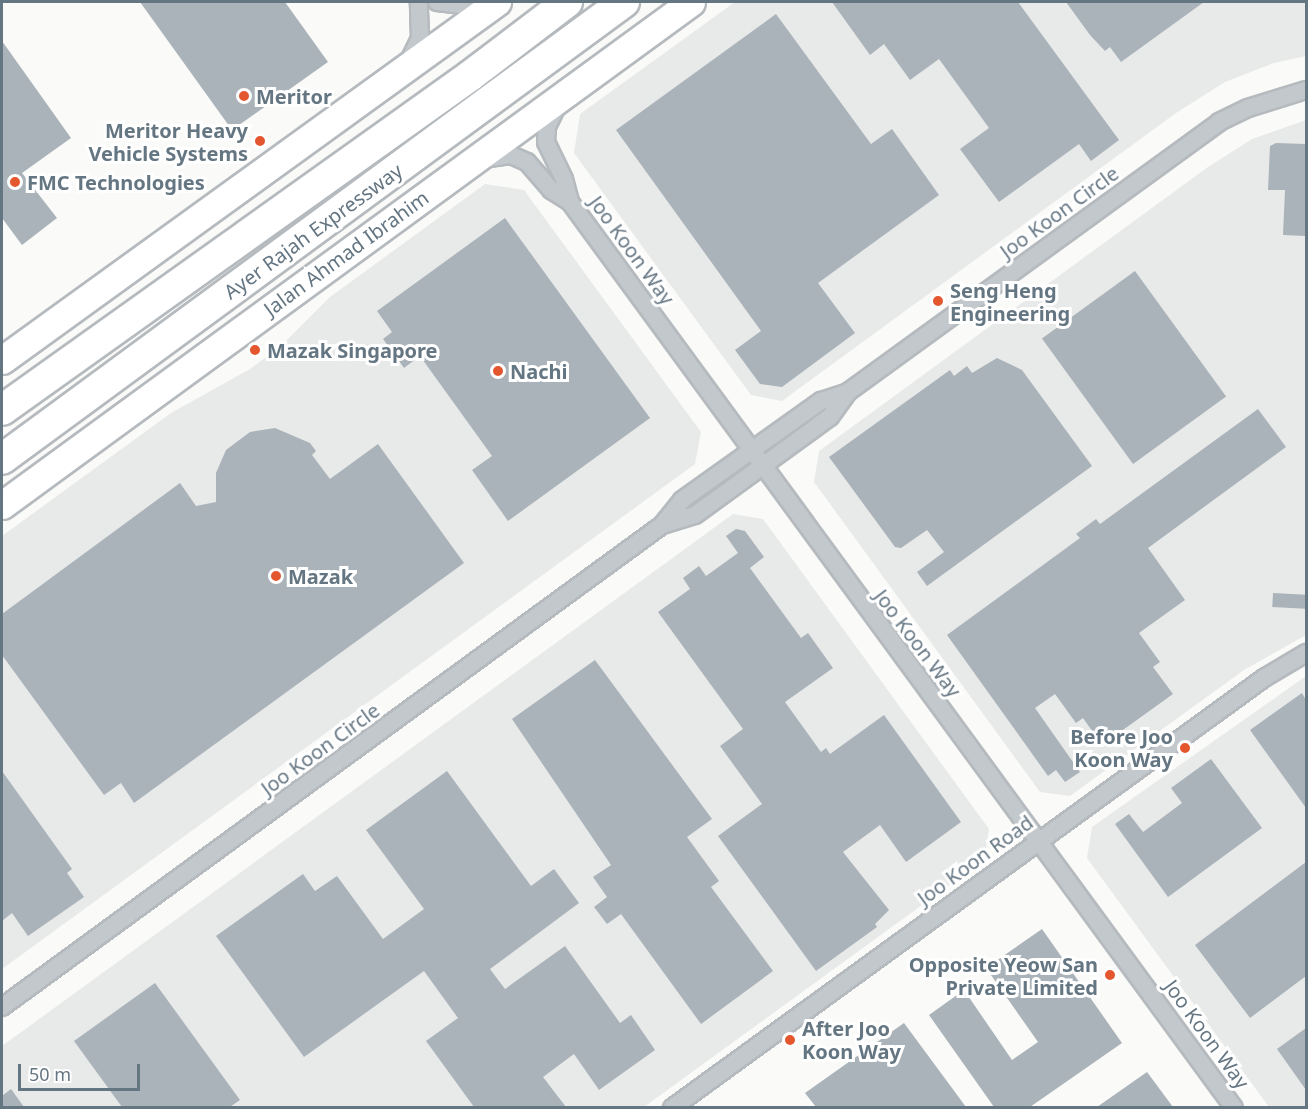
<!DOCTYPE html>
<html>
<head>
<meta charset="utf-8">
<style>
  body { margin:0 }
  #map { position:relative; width:1308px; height:1109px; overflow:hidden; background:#fafaf8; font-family:"Noto Sans",sans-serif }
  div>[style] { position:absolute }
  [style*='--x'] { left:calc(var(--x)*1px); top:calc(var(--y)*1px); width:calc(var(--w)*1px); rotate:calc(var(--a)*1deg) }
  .built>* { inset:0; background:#e8e9e9 }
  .building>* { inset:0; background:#aab3b9; transform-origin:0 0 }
  .roads { filter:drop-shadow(2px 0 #b5babe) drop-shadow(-2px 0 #b5babe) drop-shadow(0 2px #b5babe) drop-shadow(0 -2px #b5babe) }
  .minor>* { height:16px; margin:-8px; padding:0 8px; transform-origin:8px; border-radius:8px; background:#c3c8cc }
  .primary>* { height:27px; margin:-13.5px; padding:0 13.5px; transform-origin:13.5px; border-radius:13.5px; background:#fff }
  .motorway>* { height:30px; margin:-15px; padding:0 15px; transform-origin:15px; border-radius:15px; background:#fff }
  .dots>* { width:16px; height:16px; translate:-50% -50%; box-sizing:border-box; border:3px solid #fff; border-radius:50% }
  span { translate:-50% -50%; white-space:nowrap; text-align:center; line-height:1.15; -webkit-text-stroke:6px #fff; paint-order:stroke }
  .poi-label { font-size:20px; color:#657683; font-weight:700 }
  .left { translate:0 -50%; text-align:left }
  .right { translate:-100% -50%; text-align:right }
  .street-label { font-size:20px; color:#657683 }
  .frame { position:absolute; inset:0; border:3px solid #657683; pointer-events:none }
  .scale { position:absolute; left:18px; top:1064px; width:122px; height:27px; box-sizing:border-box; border:3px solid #657683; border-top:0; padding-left:8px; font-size:18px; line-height:21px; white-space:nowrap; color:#657683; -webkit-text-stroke:4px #fff; paint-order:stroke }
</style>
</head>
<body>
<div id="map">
  <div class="built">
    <div style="clip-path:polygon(735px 2px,1306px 2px,1306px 56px,1274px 63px,1225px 82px,1176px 113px,782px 401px,751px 395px,574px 153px,580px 114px)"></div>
    <div style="clip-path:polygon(1306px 120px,1306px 635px,1244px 670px,1070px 796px,1040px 792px,814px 482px,819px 451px,1208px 167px,1252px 139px)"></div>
    <div style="clip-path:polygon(485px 184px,524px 190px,701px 432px,695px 464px,2px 969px,2px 536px,171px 413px,250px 369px,280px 347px,330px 297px)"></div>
    <div style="clip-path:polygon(733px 514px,763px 519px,989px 829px,984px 860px,644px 1107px,2px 1107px,2px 1046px)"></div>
    <div style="clip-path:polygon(1306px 676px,1306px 1107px,1269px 1107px,1087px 858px,1092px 827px)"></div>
  </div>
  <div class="building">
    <div style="clip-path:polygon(140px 2px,285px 2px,328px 62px,232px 130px)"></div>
    <div style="clip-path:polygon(832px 2px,1018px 2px,1119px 140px,1091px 161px,1079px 144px,999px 202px,960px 149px,989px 128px,939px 59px,910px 80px,884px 44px,870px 55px)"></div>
    <div style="clip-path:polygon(1066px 2px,1204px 2px,1121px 62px,1110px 47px,1105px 51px,1090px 35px)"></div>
    <div style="clip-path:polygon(776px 14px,871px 144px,892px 129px,939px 195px,818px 283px,855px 333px,782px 387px,760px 384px,735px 350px,761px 331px,616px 130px)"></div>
    <div style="clip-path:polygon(2px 41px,71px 138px,22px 173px,57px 218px,22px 245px,2px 218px)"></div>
    <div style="clip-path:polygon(1276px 143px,1306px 144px,1306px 236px,1283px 235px,1285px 190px,1268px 190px,1270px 146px)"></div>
    <div style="clip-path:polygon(505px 218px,650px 418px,508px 521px,472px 470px,492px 456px,420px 356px,404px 368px,383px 339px,392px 332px,377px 311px)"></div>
    <div style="left:1135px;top:271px;width:155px;height:115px;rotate:54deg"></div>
    <div style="clip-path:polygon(997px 358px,1022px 370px,1092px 466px,927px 586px,917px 572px,944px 552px,927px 530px,901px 548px,895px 547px,829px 457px,950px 370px,954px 376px,967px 366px,972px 373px)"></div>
    <div style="clip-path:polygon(1258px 409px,1286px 447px,1148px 548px,1185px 600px,1139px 633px,1160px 662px,1153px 667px,1173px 694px,1102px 745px,1083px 718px,1076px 723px,1055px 694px,1035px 708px,1080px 772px,1065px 782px,1056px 770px,1048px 776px,947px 635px,1080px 538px,1076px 534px,1096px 519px,1100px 524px)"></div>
    <div style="clip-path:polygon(275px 428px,310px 443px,316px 451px,312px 455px,330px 479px,378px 444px,464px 563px,134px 803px,121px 783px,104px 795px,2px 655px,2px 614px,180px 483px,196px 506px,216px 502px,216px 473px,226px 450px,250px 432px)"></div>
    <div style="clip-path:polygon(736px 529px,745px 531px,764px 557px,750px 568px,801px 638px,808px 633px,833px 668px,785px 702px,821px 752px,826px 748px,830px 754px,884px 715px,961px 822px,906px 862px,880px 825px,843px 852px,889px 910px,875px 924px,877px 927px,816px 971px,718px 836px,762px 804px,720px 746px,743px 729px,658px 612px,690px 589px,683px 578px,699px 566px,706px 576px,738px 553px,726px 536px)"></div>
    <div style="left:1273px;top:593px;width:33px;height:14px;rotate:3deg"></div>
    <div style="clip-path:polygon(595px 660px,712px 819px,687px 837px,719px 881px,711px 887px,773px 971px,701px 1024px,621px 914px,607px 924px,594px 907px,607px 897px,593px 877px,611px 865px,512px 719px)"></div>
    <div style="clip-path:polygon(1302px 693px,1306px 700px,1306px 808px,1250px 730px)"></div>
    <div style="clip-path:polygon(1211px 759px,1262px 828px,1168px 897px,1115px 824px,1129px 814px,1143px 832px,1182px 803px,1171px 788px)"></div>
    <div style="clip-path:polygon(2px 771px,72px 869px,67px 873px,84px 897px,28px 936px,12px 913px,2px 921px)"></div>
    <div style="clip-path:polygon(447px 771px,531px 886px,554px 869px,579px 903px,490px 969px,505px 989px,565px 946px,620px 1023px,631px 1015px,655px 1050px,599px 1090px,574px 1054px,543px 1077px,566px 1107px,474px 1107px,426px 1041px,458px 1018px,424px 971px,304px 1057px,216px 936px,303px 874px,315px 891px,337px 876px,383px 939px,424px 909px,366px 830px)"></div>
    <div style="clip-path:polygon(1306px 862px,1306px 976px,1250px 1018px,1195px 945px)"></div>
    <div style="clip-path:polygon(1042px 929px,1122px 1043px,1030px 1107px,994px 1107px,929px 1015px,964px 990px,1012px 1060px,1038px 1042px,986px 968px)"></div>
    <div style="clip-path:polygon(155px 983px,240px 1100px,230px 1107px,122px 1107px,74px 1041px)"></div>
    <div style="clip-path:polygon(904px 1023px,966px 1107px,816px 1107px,805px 1093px)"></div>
    <div style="clip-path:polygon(1306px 1028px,1306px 1090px,1277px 1049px)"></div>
    <div style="clip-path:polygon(1147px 1072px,1173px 1107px,1097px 1107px)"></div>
    <div style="clip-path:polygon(11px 1089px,24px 1107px,2px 1107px,2px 1096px)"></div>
  </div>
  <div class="roads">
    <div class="minor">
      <div style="--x:437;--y:2;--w:38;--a:7"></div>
      <div style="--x:475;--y:7;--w:14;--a:-12"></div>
      <div style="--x:408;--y:63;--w:28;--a:-64"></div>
      <div style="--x:420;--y:38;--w:36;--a:-92"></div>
      <div style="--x:559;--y:102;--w:28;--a:116"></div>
      <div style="--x:547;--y:127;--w:15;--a:94"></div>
      <div style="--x:546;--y:142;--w:41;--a:64.1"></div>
      <div style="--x:564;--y:179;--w:24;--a:75"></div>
      <div style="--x:482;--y:159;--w:29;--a:-8"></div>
      <div style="--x:511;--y:155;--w:17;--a:24"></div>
      <div style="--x:527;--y:162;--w:37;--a:49"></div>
      <div style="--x:551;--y:190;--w:22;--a:32"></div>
      <div style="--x:570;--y:202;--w:1123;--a:53.76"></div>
      <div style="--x:662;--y:525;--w:34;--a:-17"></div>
      <div style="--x:695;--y:515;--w:167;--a:-36"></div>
      <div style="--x:830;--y:417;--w:31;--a:-54"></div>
      <div style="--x:848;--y:392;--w:459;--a:-36"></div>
      <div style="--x:1219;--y:122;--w:32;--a:-26"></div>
      <div style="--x:1248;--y:108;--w:61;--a:-17.2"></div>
      <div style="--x:2;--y:1007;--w:817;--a:-36.14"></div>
      <div style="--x:662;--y:525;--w:32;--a:-51"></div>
      <div style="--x:682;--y:500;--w:171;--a:-35.5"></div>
      <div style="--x:821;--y:401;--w:28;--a:-18"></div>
      <div style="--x:672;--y:1108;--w:732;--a:-35.99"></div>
      <div style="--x:1264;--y:678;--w:49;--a:-30.8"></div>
    </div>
    <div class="primary">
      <div style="--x:2;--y:360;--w:611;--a:-35.88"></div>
      <div style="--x:2;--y:505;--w:853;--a:-36.13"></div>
    </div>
    <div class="motorway">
      <div style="--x:2;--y:410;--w:575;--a:-35.51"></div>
      <div style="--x:470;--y:76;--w:122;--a:-37.3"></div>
      <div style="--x:2;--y:459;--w:772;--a:-36.31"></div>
    </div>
  </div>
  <div class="dots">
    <div style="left:244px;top:96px;background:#e4572e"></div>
    <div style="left:260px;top:141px;background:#e4572e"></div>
    <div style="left:15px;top:182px;background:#e4572e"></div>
    <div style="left:938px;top:301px;background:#e4572e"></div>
    <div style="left:255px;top:350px;background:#e4572e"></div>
    <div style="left:498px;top:371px;background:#e4572e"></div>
    <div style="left:276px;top:576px;background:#e4572e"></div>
    <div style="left:1185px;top:748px;background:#e4572e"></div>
    <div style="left:1110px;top:975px;background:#e4572e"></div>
    <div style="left:790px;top:1040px;background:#e4572e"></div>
  </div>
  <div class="poi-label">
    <span class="left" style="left:256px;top:96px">Meritor</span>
    <span class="right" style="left:248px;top:142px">Meritor Heavy<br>Vehicle Systems</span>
    <span class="left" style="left:27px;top:182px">FMC Technologies</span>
    <span class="left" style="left:950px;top:302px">Seng Heng<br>Engineering</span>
    <span class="left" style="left:267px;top:350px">Mazak Singapore</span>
    <span class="left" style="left:510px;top:371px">Nachi</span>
    <span class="left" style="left:288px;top:576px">Mazak</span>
    <span class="right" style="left:1173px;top:748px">Before Joo<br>Koon Way</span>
    <span class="right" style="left:1098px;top:976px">Opposite Yeow San<br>Private Limited</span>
    <span class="left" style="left:802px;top:1040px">After Joo<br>Koon Way</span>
  </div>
  <div class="street-label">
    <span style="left:1059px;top:212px;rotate:-36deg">Joo Koon Circle</span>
    <span style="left:313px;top:231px;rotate:-36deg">Ayer Rajah Expressway</span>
    <span style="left:632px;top:250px;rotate:54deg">Joo Koon Way</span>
    <span style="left:346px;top:253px;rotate:-36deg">Jalan Ahmad Ibrahim</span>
    <span style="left:918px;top:643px;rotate:53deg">Joo Koon Way</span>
    <span style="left:320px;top:749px;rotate:-36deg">Joo Koon Circle</span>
    <span style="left:975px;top:860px;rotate:-36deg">Joo Koon Road</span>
    <span style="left:1207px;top:1034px;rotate:54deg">Joo Koon Way</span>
  </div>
  <div class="frame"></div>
  <div class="scale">50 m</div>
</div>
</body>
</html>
